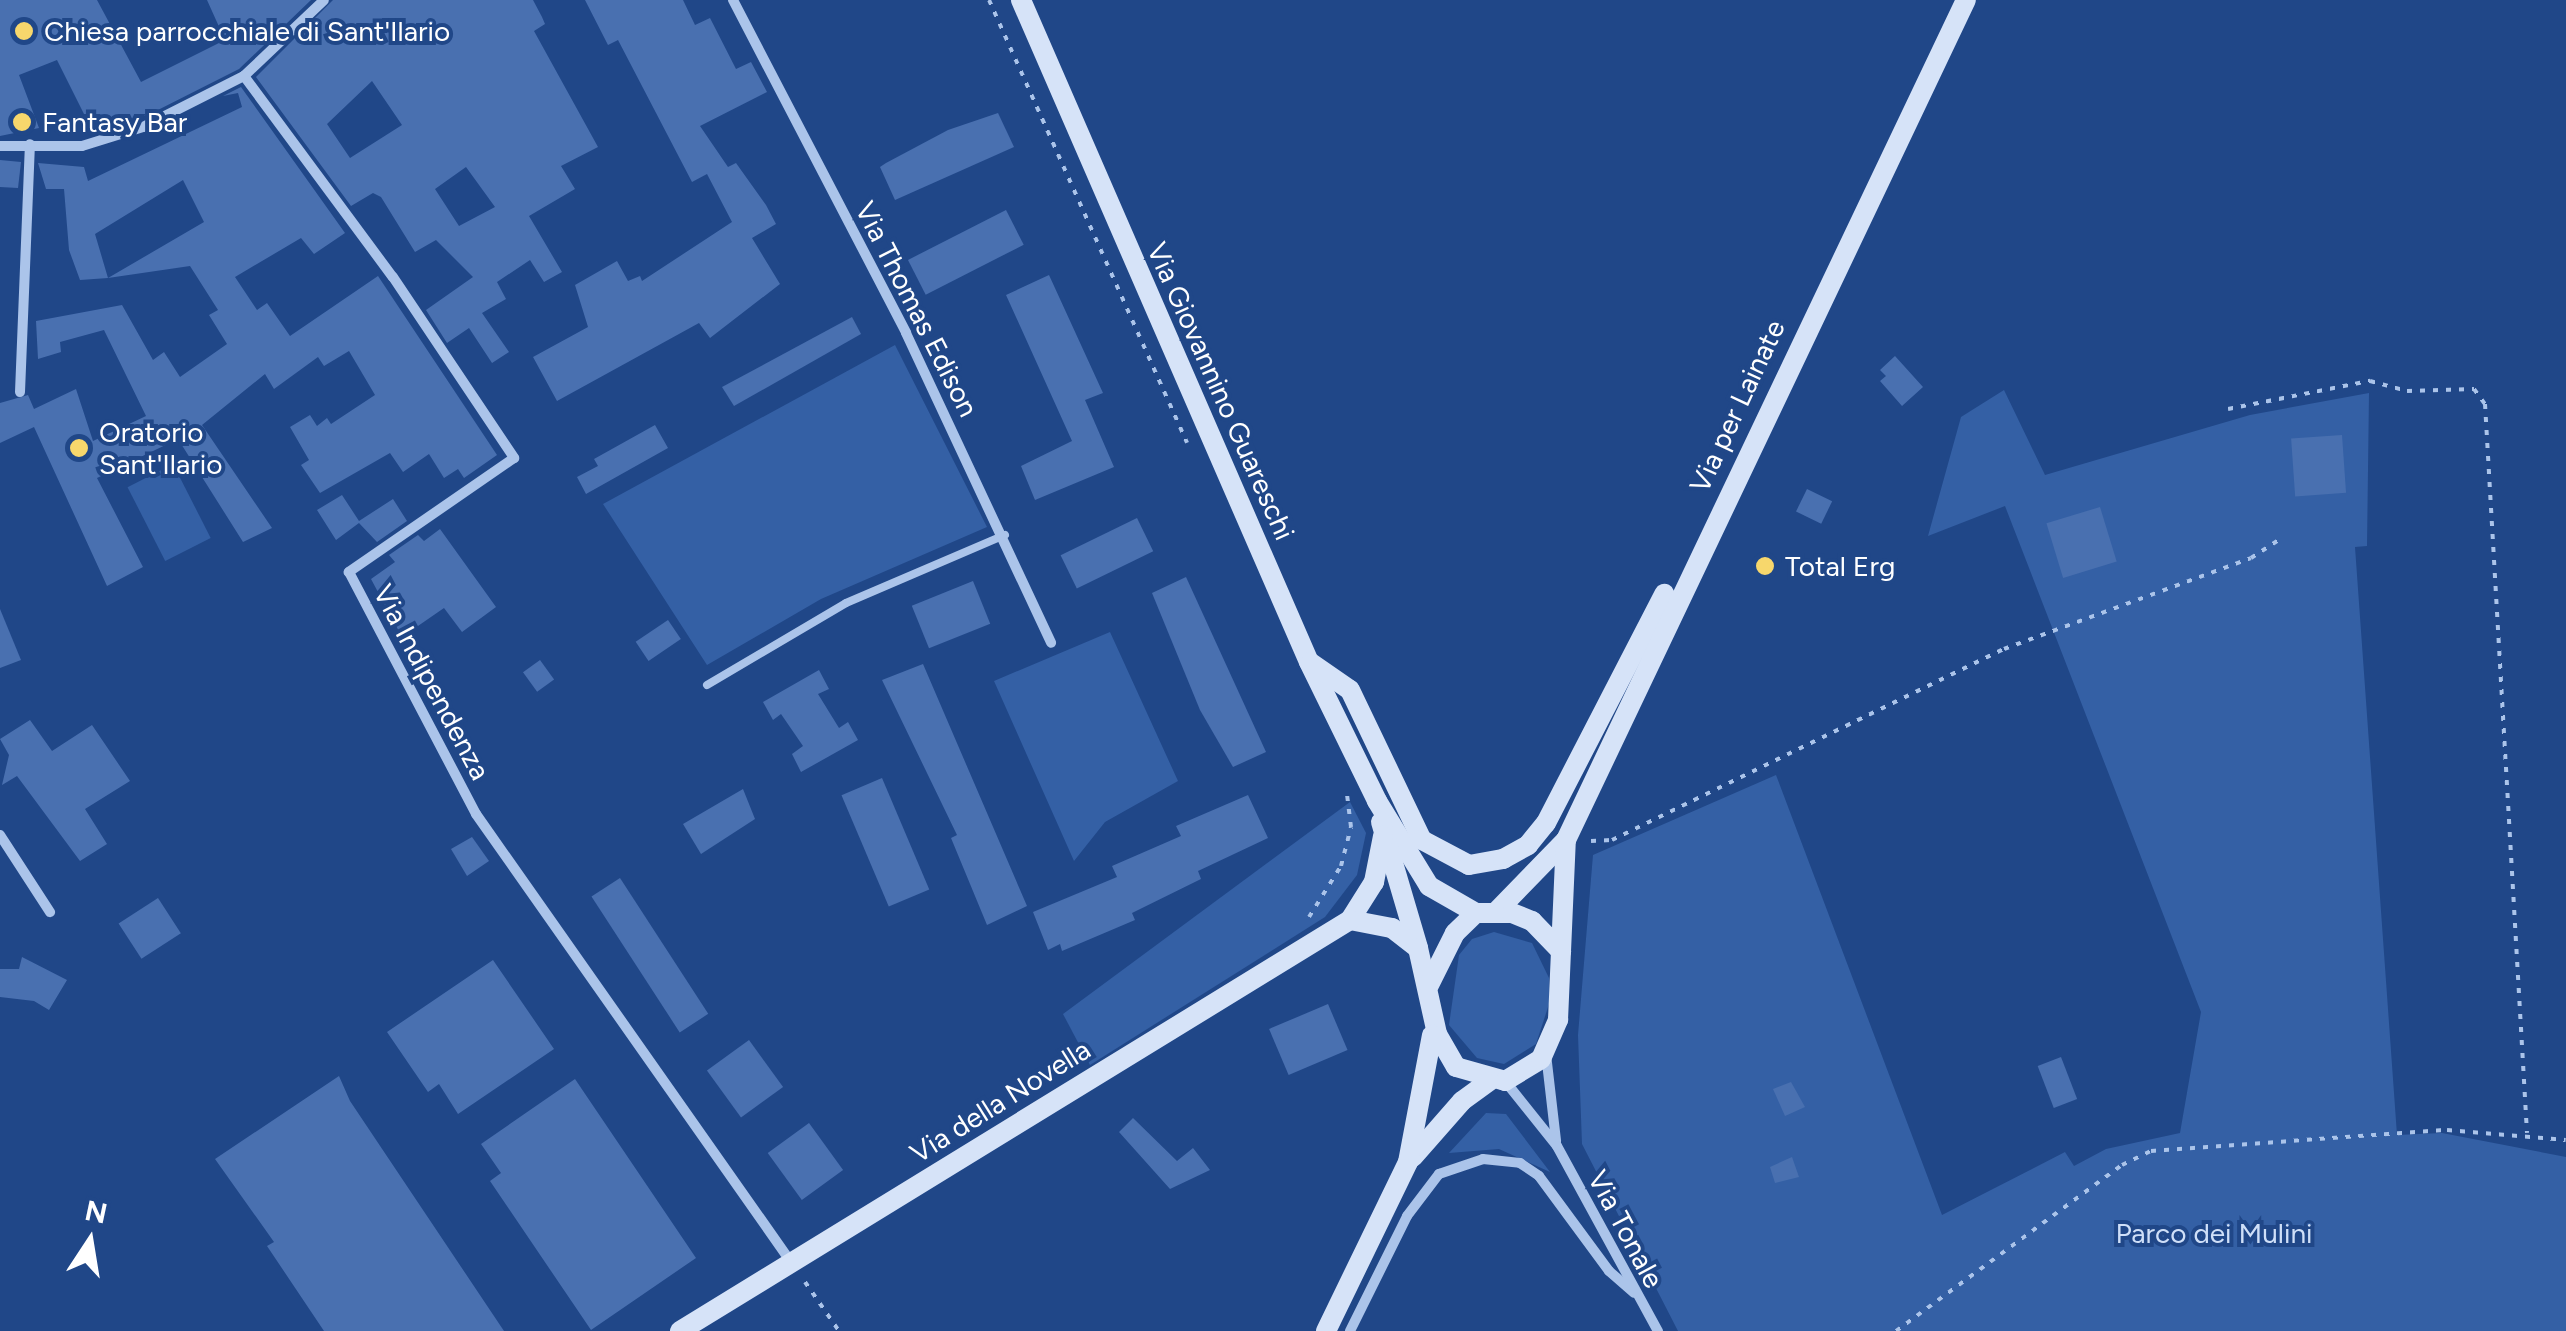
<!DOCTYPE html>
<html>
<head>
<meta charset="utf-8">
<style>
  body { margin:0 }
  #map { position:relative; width:2566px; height:1331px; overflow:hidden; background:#204788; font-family:Figtree,sans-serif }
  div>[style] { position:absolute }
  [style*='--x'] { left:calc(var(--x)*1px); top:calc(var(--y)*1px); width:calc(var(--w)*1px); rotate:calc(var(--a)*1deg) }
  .green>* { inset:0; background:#3460a5; transform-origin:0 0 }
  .building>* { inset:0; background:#4970b0; transform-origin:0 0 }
  .path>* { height:4px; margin-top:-2px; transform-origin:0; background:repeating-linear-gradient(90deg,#abc4ea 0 5px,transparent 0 13px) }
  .lane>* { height:8px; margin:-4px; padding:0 4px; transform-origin:4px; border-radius:4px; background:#abc4ea }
  .street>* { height:10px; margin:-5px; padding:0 5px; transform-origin:5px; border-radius:5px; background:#abc4ea }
  .secondary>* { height:20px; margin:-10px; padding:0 10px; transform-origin:10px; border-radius:10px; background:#d6e3f8 }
  .dots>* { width:28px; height:28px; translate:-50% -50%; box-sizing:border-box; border:5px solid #204788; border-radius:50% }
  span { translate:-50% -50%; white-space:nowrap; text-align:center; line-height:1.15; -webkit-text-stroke:8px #204788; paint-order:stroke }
  .poi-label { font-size:28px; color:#fff }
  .left { translate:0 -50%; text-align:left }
  .street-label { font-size:28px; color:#fff }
  .park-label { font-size:28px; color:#cfdff8 }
  .north { position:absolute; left:40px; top:1191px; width:100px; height:100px; -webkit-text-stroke:8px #204788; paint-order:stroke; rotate:12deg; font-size:28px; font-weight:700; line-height:40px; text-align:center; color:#fff }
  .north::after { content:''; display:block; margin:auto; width:35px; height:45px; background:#fff; clip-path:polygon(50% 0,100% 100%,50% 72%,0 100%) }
</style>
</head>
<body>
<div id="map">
  <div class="green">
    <div style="clip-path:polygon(895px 345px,987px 527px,821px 599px,707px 665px,603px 504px)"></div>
    <div style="clip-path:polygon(2004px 390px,2045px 475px,2250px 415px,2369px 393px,2367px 546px,2355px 547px,2397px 1135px,2442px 1133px,2566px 1157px,2566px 1331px,1678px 1331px,1582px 1144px,1578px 1035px,1593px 855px,1776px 775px,1942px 1215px,2065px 1152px,2074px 1166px,2106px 1149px,2180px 1133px,2201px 1012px,2005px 506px,1928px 536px,1961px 417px)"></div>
    <div style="left:173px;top:464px;width:83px;height:51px;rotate:63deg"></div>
    <div style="clip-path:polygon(1110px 632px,1178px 781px,1105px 822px,1074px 861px,994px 681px)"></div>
    <div style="clip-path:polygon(1350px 802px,1366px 833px,1357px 875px,1325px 917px,1090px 1065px,1063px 1014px)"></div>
    <div style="clip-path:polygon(1494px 932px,1532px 943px,1549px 978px,1550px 1001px,1536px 1044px,1504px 1064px,1477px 1058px,1449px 1025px,1459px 955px,1472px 939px)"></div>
    <div style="clip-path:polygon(1486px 1113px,1506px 1114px,1550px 1172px,1499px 1149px,1449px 1153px)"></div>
  </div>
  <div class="building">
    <div style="clip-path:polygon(0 0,97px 0,141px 82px,225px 40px,207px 0,311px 0,239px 69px,148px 115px,91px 128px,57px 60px,19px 75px,39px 128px,0 136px)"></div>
    <div style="clip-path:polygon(evenodd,333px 0,533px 0,542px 17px,545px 24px,534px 31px,598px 147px,561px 166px,575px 189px,529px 216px,562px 272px,544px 282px,530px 260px,497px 282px,506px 299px,482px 313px,509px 352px,492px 363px,469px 328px,447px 343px,426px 310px,473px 277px,436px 240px,415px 252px,381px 197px,373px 193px,351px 206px,256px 77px,333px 0,372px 81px,402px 125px,350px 158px,327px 124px,372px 81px,333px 0,466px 167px,495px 207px,459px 226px,435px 189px,466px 167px)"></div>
    <div style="clip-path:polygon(585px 0,683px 0,695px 25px,710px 18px,736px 69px,751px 62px,767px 92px,700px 126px,728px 167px,736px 163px,766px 205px,776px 224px,752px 238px,780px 284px,710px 338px,699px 323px,557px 401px,533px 357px,588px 327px,575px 285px,617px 261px,628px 281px,640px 276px,642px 281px,732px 222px,707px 174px,692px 182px,618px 40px,608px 45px)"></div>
    <div style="clip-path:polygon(241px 87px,345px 233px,314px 254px,301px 238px,235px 277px,257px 310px,267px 303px,290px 336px,378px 276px,497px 455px,464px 478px,458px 469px,444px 478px,429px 454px,403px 472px,390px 453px,320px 493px,301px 465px,309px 460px,290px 427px,310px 415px,317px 426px,327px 418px,331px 424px,375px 395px,349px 351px,324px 366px,318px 357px,274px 389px,265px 374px,202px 425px,272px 528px,243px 542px,178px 439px,97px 478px,143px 567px,107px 586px,34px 427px,0 443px,0 403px,28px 395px,34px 409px,76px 389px,93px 441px,146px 416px,104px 330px,60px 342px,61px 352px,38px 359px,36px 321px,122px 305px,153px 360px,164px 352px,180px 377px,227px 344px,209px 315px,218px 310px,190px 266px,108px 278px,204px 222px,183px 180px,95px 234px,108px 278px,80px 280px,69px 250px,64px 189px,46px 189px,38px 163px,84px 167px,88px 181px,242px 107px,238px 93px,223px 96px)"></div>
    <div style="clip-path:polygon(998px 113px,1014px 147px,895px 200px,880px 167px,886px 163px,948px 130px)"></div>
    <div style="clip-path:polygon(0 160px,21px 162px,18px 188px,0 187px)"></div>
    <div style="left:1006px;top:210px;width:39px;height:110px;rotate:63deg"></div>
    <div style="clip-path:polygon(1049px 275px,1103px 393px,1085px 400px,1114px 467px,1035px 500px,1021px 466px,1072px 441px,1006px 295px)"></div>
    <div style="clip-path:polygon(852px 317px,861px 334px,734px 406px,722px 387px)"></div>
    <div style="clip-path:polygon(1895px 356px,1923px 387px,1902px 406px,1880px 381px,1886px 376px,1880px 370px)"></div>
    <div style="clip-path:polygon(655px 425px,668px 448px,586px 494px,577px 477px,598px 466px,594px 459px)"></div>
    <div style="left:2342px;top:435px;width:58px;height:51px;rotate:86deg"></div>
    <div style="left:1807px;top:489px;width:28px;height:25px;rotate:26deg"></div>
    <div style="clip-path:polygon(342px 495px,359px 521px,393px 499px,407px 521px,377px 542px,359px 523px,336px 540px,317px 510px)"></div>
    <div style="left:2100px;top:507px;width:57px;height:56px;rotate:73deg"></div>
    <div style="left:1137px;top:518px;width:37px;height:85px;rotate:64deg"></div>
    <div style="clip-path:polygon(440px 529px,496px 607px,462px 632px,444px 608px,402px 637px,371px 579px,395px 562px,389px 555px,418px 535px,424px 541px)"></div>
    <div style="clip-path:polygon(1186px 577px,1266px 752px,1233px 767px,1200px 710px,1152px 593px)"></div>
    <div style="left:973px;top:581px;width:46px;height:66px;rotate:68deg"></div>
    <div style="clip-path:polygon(0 609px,21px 660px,0 668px)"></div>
    <div style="left:668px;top:620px;width:23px;height:39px;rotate:56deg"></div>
    <div style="left:540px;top:660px;width:24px;height:21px;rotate:54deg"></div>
    <div style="clip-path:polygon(923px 664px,1027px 906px,987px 925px,951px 838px,957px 835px,882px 680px)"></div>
    <div style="clip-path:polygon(819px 670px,829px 689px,818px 694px,839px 728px,848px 722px,858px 740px,801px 772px,792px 754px,803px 746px,781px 714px,773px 720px,763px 702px)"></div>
    <div style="clip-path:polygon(30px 720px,52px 751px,92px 725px,130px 781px,85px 809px,107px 844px,80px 861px,17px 776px,2px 785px,9px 755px,0 739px)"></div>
    <div style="left:882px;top:778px;width:121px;height:44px;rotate:67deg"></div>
    <div style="clip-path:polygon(743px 789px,755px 819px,701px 854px,683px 824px)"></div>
    <div style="clip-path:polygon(1248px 795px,1268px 838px,1198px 871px,1201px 879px,1132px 913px,1135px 920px,1062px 951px,1060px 944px,1048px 950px,1033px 912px,1117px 877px,1112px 866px,1181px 836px,1176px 826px)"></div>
    <div style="clip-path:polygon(472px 837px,489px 861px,467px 876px,451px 849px)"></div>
    <div style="left:620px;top:878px;width:162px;height:34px;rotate:57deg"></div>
    <div style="left:158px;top:898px;width:42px;height:47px;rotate:57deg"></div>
    <div style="clip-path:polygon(22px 957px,67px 980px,49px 1010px,34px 1001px,0 997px,0 969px,19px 969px)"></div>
    <div style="clip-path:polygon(493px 960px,554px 1049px,458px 1114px,439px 1084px,428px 1092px,387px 1032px)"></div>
    <div style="left:1328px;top:1004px;width:50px;height:64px;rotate:67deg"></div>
    <div style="left:749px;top:1040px;width:58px;height:52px;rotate:54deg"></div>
    <div style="left:2061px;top:1057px;width:45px;height:25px;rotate:69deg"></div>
    <div style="clip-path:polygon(339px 1076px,350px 1101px,504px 1331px,324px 1331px,267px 1246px,274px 1242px,215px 1159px)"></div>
    <div style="clip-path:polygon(575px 1079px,696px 1258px,591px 1330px,490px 1181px,501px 1173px,481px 1144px)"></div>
    <div style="clip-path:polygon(1791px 1082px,1805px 1107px,1785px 1116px,1773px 1089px)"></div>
    <div style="clip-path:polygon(1133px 1118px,1177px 1161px,1193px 1148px,1210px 1170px,1170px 1189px,1119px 1132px)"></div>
    <div style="left:809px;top:1123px;width:58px;height:51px;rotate:54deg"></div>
    <div style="clip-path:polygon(1792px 1157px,1799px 1177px,1775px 1183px,1770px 1167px)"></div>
  </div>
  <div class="path">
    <div style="--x:989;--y:0;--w:485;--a:65.9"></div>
    <div style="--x:2228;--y:409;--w:145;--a:-11.2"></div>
    <div style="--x:2370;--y:381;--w:38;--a:15"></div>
    <div style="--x:2407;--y:391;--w:67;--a:-1.7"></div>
    <div style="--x:2474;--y:389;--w:19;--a:54"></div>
    <div style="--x:2485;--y:404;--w:730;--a:86.7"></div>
    <div style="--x:1591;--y:841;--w:21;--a:-3"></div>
    <div style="--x:1612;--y:840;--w:436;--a:-26"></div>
    <div style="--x:2004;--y:649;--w:263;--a:-20.2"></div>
    <div style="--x:2251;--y:558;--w:33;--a:-33"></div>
    <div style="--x:1309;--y:917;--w:60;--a:-57.9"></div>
    <div style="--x:1341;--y:866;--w:40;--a:-75.6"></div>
    <div style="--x:1351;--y:827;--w:35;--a:-97"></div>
    <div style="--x:805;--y:1282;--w:60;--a:55.2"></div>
    <div style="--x:1896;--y:1331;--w:280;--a:-36.3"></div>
    <div style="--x:2122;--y:1165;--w:32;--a:-26"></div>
    <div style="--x:2151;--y:1151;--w:297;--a:-4.1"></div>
    <div style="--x:2447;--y:1130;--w:119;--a:4.8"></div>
  </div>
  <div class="lane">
    <div style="--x:707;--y:685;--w:161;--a:-30.5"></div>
    <div style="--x:846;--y:603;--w:173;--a:-23.2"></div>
  </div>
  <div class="street">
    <div style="--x:733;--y:0;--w:375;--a:62.5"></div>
    <div style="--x:906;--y:333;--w:342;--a:64.9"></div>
    <div style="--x:244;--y:76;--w:250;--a:53.5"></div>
    <div style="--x:393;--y:277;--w:218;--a:56.2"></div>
    <div style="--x:514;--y:458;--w:201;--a:145.4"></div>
    <div style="--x:349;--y:572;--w:273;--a:62.3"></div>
    <div style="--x:476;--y:814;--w:548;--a:54.89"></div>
    <div style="--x:0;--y:146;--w:82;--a:0"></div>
    <div style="--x:82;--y:146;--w:64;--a:-17.3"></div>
    <div style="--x:143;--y:127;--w:113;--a:-26.8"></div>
    <div style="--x:244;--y:76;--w:110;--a:-43.5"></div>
    <div style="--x:20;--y:392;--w:248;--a:-87.7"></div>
    <div style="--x:0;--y:835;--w:92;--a:57"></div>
    <div style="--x:1546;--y:1054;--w:88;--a:83.4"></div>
    <div style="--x:1505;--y:1081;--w:83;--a:51.3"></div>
    <div style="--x:1557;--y:1146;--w:211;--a:61.4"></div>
    <div style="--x:1350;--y:1331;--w:128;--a:-63.6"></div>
    <div style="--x:1407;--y:1216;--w:53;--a:-52.7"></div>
    <div style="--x:1439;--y:1174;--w:46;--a:-18.8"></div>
    <div style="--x:1483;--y:1159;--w:37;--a:6"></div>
    <div style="--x:1520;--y:1163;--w:23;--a:34"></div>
    <div style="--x:1539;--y:1176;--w:118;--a:53.6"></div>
    <div style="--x:1609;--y:1271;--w:33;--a:41"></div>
  </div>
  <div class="secondary">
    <div style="--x:1021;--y:0;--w:722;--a:66.49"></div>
    <div style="--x:1309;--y:662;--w:155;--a:63.9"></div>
    <div style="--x:1377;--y:801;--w:100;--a:58.5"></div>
    <div style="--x:1429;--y:886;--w:54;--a:29.9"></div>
    <div style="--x:1311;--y:663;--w:47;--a:34.7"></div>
    <div style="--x:1350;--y:690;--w:166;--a:64.4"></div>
    <div style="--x:1422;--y:840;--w:53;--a:28"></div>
    <div style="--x:1469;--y:865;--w:35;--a:-10"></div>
    <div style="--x:1503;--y:859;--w:29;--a:-29"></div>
    <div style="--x:1528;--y:845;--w:28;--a:-51"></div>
    <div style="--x:1546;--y:823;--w:258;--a:-62.7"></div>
    <div style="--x:1381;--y:822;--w:131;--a:73.6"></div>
    <div style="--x:1496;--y:912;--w:100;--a:-45.8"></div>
    <div style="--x:1350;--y:920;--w:43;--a:10.8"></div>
    <div style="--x:1392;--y:928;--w:33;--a:38"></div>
    <div style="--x:1418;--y:948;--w:88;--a:77.5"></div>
    <div style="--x:1437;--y:1034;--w:38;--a:60"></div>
    <div style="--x:1456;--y:1067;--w:51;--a:15.9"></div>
    <div style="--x:1505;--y:1081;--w:42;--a:-31.4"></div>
    <div style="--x:1541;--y:1059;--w:43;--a:-66.4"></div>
    <div style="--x:1558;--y:1020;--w:180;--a:-87.5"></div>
    <div style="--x:1566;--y:840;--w:930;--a:-64.54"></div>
    <div style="--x:1350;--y:920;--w:45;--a:-57.7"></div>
    <div style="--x:1374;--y:882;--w:47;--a:-78.9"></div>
    <div style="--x:1429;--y:985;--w:58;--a:-63.4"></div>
    <div style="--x:1455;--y:933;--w:29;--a:-44"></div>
    <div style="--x:1476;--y:913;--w:36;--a:0"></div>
    <div style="--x:1512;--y:913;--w:22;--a:22"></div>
    <div style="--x:1532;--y:921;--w:42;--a:46"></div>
    <div style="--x:1413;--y:1157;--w:74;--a:-48.8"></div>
    <div style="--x:1462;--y:1101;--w:34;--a:-36"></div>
    <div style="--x:680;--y:1331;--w:786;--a:-31.53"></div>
    <div style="--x:1326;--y:1331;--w:188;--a:-64.1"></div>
    <div style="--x:1408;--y:1162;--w:129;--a:-79.3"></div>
  </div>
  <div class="dots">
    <div style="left:24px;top:31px;background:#f7d76c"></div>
    <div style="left:22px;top:122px;background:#f7d76c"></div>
    <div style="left:79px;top:448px;background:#f7d76c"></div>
    <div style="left:1765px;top:566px;background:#f7d76c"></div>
  </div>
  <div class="poi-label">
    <span class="left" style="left:44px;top:31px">Chiesa parrocchiale di Sant'Ilario</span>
    <span class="left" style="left:42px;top:122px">Fantasy Bar</span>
    <span class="left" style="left:99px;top:448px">Oratorio<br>Sant'Ilario</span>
    <span class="left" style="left:1785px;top:566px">Total Erg</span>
  </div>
  <div class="street-label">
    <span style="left:917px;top:309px;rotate:63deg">Via Thomas Edison</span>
    <span style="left:1221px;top:391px;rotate:66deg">Via Giovannino Guareschi</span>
    <span style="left:1737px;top:406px;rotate:-65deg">Via per Lainate</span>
    <span style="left:432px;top:682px;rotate:62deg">Via Indipendenza</span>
    <span style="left:1000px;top:1101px;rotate:-32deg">Via della Novella</span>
    <span style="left:1626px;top:1229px;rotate:62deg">Via Tonale</span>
  </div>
  <div class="park-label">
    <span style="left:2214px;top:1233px">Parco dei Mulini</span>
  </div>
  <div class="north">N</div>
</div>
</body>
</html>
